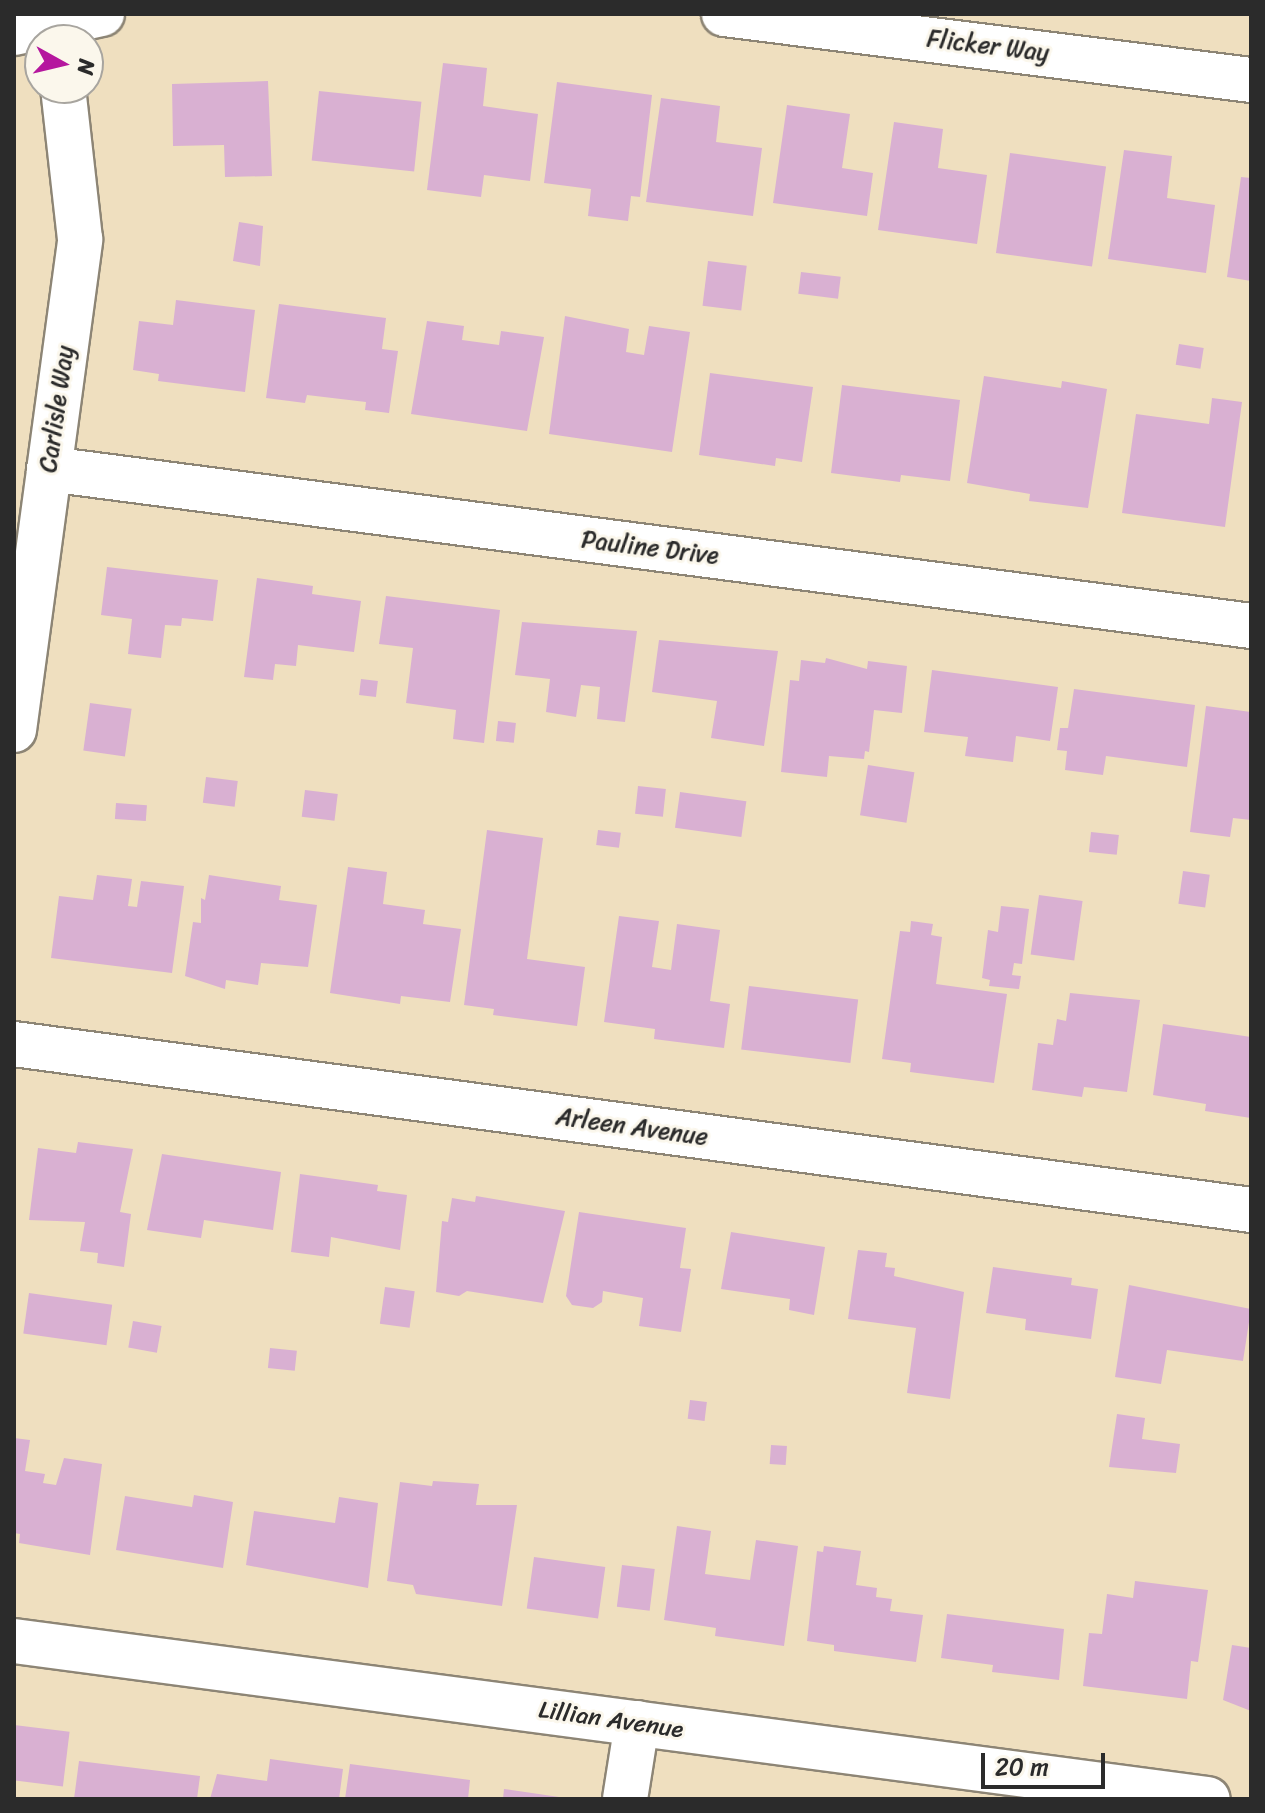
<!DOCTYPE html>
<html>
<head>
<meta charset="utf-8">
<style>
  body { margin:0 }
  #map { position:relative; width:1265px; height:1813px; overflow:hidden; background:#efdfbf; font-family:Sriracha,sans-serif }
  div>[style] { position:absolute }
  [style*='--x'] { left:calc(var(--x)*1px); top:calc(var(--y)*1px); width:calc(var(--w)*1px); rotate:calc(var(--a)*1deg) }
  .building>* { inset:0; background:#d9b0d2; transform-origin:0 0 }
  .roads { filter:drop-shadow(2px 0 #8d8575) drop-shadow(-2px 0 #8d8575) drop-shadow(0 2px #8d8575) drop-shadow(0 -2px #8d8575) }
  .minor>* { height:44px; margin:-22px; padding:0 22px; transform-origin:22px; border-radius:22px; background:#fff }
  span { translate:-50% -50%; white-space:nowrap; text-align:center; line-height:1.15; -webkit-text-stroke:6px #fbf7ec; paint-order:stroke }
  .street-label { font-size:24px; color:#2b2b2b }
  .frame { position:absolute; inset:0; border:16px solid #2b2b2b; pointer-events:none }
  .north { position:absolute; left:24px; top:24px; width:80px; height:80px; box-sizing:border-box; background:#fbf7ec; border:2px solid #a8a59f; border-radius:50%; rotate:98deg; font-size:22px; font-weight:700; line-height:32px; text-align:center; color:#2b2b2b }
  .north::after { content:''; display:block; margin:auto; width:28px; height:36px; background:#b5179e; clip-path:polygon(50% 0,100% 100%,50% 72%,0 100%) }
  .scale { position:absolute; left:981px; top:1753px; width:124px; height:36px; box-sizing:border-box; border:4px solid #2b2b2b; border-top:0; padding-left:10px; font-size:24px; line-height:28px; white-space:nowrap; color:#2b2b2b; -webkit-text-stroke:6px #fbf7ec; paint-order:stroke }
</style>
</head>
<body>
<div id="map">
  <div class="building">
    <div style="clip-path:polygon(443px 63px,487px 68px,483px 106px,538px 114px,530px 181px,484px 175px,481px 197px,427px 190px)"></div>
    <div style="clip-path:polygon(268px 81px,272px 176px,225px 177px,224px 145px,173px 146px,172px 84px)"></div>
    <div style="clip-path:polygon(557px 82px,652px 95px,640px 197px,631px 196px,628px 221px,588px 216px,591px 189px,544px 183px)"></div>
    <div style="left:319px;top:91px;width:103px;height:70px;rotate:6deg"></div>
    <div style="clip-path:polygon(661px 98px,720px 106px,716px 142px,762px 148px,753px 216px,646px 202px)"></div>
    <div style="clip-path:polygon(787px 105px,850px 114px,842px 168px,873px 173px,867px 216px,773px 203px)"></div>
    <div style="clip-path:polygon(894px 122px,943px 129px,938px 168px,987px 175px,977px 244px,878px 230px)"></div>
    <div style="clip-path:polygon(1124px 150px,1172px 156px,1167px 198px,1215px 205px,1206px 273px,1108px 259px)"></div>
    <div style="left:1010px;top:153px;width:97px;height:101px;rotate:8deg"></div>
    <div style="clip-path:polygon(1241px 177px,1251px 178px,1251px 281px,1227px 277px)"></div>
    <div style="clip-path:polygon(239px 222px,263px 226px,260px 266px,233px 261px)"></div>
    <div style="left:708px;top:261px;width:39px;height:45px;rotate:7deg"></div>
    <div style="left:801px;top:272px;width:40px;height:22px;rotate:7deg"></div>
    <div style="clip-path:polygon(176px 300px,255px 310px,245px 392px,158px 381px,159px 374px,133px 370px,139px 321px,173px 325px)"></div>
    <div style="clip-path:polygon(279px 304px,386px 318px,382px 349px,398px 351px,389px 413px,365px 410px,366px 402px,307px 395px,305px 403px,266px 398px)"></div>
    <div style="clip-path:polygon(565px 316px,629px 329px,626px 352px,644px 355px,649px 326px,690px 332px,672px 452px,549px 434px)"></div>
    <div style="clip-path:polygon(427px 321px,464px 326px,462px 340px,499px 345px,501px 331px,544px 337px,527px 431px,411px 414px)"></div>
    <div style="left:1179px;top:344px;width:25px;height:21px;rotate:9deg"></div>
    <div style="clip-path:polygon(710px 373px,813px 387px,802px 462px,776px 458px,775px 466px,699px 455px)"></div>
    <div style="clip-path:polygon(984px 376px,1061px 388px,1062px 381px,1107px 389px,1088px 508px,1029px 501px,1030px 494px,967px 483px)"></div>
    <div style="clip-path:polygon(842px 385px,960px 400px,950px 481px,901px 475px,900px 482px,831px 473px)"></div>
    <div style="clip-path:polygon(1212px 398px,1242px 402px,1225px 527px,1122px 513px,1136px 414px,1209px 424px)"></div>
    <div style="clip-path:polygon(107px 567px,218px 580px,213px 621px,182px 618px,181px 626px,165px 625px,161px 658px,128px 654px,132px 619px,101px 615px)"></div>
    <div style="clip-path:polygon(257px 578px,313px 586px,312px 594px,361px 601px,354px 652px,298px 645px,296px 666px,275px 664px,273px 680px,244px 677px)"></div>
    <div style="clip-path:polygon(386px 596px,500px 610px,484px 743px,453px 739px,456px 710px,406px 703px,413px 648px,379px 644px)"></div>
    <div style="clip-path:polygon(522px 622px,637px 631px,625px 722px,597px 719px,600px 687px,581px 685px,576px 717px,546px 712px,550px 679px,515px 675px)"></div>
    <div style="clip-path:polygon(659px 640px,778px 651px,764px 746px,711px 738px,717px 701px,652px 692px)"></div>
    <div style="clip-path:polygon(826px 658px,867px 669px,868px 661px,907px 666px,902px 713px,874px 710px,869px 752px,865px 751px,864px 759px,829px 756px,827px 777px,781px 772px,790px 680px,799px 681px,801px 660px,825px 663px)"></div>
    <div style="clip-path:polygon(932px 670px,1058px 687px,1050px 741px,1016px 736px,1013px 762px,965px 756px,968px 737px,924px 732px)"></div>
    <div style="left:361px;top:679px;width:17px;height:16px;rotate:7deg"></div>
    <div style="clip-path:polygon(1074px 689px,1195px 705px,1187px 767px,1106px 756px,1103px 775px,1065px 770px,1067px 751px,1057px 750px,1060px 728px,1068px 728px)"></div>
    <div style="left:90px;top:703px;width:42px;height:48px;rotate:8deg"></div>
    <div style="clip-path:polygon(1206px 706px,1251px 712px,1251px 820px,1233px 818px,1230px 837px,1190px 832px)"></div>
    <div style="left:498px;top:721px;width:18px;height:20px;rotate:6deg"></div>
    <div style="left:868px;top:765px;width:47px;height:51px;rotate:9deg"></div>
    <div style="left:206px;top:777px;width:32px;height:26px;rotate:7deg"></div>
    <div style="left:638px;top:786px;width:28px;height:28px;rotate:6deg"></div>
    <div style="left:305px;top:790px;width:33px;height:27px;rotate:7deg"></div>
    <div style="left:680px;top:792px;width:67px;height:36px;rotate:8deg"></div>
    <div style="left:116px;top:803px;width:31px;height:16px;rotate:4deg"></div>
    <div style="clip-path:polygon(487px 830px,543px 838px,527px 959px,585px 967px,577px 1026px,493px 1015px,494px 1009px,464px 1005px)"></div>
    <div style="left:598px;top:830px;width:23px;height:15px;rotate:7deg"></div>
    <div style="left:1091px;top:832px;width:28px;height:20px;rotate:6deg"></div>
    <div style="clip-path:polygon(348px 867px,387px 872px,383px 904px,425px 910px,423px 924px,461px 929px,450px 1002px,401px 996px,400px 1004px,330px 993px)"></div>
    <div style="left:1183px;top:871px;width:27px;height:33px;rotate:8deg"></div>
    <div style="clip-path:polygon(97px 875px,132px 879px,128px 906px,137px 907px,141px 881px,184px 886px,172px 973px,51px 958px,59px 896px,93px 900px)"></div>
    <div style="clip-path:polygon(209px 875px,281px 886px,279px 900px,317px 905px,308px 967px,261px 963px,258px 985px,226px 980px,225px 989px,185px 976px,193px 922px,201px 923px,201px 898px,205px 900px)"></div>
    <div style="left:1039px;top:895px;width:44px;height:60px;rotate:8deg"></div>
    <div style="clip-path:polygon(1001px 906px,1029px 909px,1022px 964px,1014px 963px,1012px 975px,1021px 976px,1019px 989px,989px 986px,990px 980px,982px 978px,988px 930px,998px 932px)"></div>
    <div style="clip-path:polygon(619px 916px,659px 921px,652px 967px,671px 970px,677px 924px,720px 930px,710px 1001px,730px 1004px,724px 1048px,654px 1039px,655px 1029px,604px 1022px)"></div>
    <div style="clip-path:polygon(911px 921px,933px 924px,931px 935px,942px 937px,936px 984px,1007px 994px,994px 1083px,910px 1072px,911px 1063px,882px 1059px,900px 931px,910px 932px)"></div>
    <div style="left:749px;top:986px;width:110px;height:64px;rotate:7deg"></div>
    <div style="clip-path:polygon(1070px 993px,1140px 1000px,1127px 1092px,1084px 1087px,1082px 1097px,1032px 1090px,1038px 1043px,1053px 1045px,1057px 1019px,1066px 1021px)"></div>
    <div style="clip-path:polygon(1163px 1024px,1251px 1037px,1251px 1118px,1205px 1111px,1206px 1104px,1153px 1095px)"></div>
    <div style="clip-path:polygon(78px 1142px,133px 1149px,120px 1212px,131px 1214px,124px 1267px,97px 1263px,98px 1253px,80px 1251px,85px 1222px,29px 1220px,38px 1148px,76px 1153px)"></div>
    <div style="clip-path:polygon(162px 1154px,281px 1172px,273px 1230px,204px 1220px,201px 1238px,147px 1230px)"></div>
    <div style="clip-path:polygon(300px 1174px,378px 1185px,377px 1191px,407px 1195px,400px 1250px,331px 1237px,329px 1257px,291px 1252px)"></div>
    <div style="clip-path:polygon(476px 1196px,565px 1211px,543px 1303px,467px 1291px,459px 1296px,436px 1292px,442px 1221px,448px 1222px,452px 1198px,475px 1202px)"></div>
    <div style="clip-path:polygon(579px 1212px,686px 1228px,680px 1268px,691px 1269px,681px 1332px,639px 1326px,643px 1298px,603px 1291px,602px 1302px,593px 1308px,572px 1305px,566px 1296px)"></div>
    <div style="clip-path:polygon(731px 1232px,825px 1247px,814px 1315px,789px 1310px,790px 1299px,721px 1289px)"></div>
    <div style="clip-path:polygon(858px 1250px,887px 1253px,885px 1267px,895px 1268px,894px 1276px,964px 1292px,950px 1399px,907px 1393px,916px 1328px,848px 1319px)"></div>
    <div style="clip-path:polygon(993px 1267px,1072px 1278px,1071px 1285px,1098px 1289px,1091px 1339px,1025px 1330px,1026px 1319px,986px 1313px)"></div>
    <div style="clip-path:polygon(1129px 1285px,1251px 1309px,1243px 1361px,1167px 1350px,1161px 1384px,1115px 1377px)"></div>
    <div style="left:385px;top:1287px;width:30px;height:37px;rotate:8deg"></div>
    <div style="left:29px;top:1293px;width:84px;height:41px;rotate:8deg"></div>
    <div style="left:133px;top:1321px;width:29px;height:27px;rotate:10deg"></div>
    <div style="left:270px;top:1348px;width:27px;height:20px;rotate:6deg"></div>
    <div style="left:690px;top:1400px;width:17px;height:19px;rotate:7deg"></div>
    <div style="clip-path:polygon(1117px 1414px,1145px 1418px,1142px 1439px,1180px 1444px,1176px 1473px,1109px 1467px)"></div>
    <div style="clip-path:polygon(14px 1438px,30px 1440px,25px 1471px,45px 1474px,43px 1483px,56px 1485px,64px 1458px,102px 1464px,90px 1555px,19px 1543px,20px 1534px,14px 1533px)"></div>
    <div style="left:771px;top:1445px;width:16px;height:19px;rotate:4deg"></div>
    <div style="clip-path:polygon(433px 1481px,479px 1484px,476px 1505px,517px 1505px,502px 1606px,416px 1594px,413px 1585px,387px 1581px,400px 1482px,432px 1486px)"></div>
    <div style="clip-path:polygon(194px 1495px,233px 1502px,223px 1568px,116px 1550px,125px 1496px,192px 1507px)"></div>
    <div style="clip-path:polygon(339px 1497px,378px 1503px,368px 1588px,246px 1565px,254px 1511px,335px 1523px)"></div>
    <div style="clip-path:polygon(677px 1526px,711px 1531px,705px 1574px,750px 1580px,756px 1540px,798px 1546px,784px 1646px,715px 1636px,716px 1628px,664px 1620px)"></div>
    <div style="clip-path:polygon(824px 1546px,861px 1551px,856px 1585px,877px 1588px,876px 1597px,892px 1599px,890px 1611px,923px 1615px,916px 1662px,834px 1651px,834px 1645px,807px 1641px,817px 1551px,823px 1552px)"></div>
    <div style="left:534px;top:1557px;width:72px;height:52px;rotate:8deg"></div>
    <div style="left:622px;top:1565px;width:33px;height:42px;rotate:7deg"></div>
    <div style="clip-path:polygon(1135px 1581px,1208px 1590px,1198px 1662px,1191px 1661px,1187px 1699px,1083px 1686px,1089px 1633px,1102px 1634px,1107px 1594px,1133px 1598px)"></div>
    <div style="clip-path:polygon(947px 1614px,1064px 1629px,1059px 1680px,992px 1672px,993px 1665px,941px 1658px)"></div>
    <div style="clip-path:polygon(1232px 1645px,1251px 1648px,1251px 1711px,1223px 1700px)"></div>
    <div style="left:14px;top:1725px;width:56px;height:55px;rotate:7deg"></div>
    <div style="clip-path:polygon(270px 1759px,343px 1769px,339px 1799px,210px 1799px,217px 1774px,267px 1781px)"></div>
    <div style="clip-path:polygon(79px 1761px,200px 1776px,197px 1799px,74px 1799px)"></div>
    <div style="clip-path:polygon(350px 1764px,470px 1780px,468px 1799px,345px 1799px)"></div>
    <div style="clip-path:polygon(504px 1789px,559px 1797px,559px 1799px,503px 1799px)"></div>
  </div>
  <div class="roads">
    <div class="minor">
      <div style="--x:724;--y:14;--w:531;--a:7.14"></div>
      <div style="--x:14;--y:33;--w:90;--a:-12.2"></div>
      <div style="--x:49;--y:469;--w:1212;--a:7.44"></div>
      <div style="--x:14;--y:730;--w:495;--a:-82.3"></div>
      <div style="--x:80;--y:239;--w:152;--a:-96.4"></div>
      <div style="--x:14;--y:1044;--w:1248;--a:7.64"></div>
      <div style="--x:14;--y:1641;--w:1204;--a:7.54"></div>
      <div style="--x:625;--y:1799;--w:77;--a:-81"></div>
    </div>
  </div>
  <div class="street-label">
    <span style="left:988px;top:46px;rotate:7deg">Flicker Way</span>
    <span style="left:57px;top:409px;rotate:-82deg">Carlisle Way</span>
    <span style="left:650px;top:548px;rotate:7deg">Pauline Drive</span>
    <span style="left:632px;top:1127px;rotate:8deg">Arleen Avenue</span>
    <span style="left:611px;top:1720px;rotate:8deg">Lillian Avenue</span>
  </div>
  <div class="frame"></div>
  <div class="north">N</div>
  <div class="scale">20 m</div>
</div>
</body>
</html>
